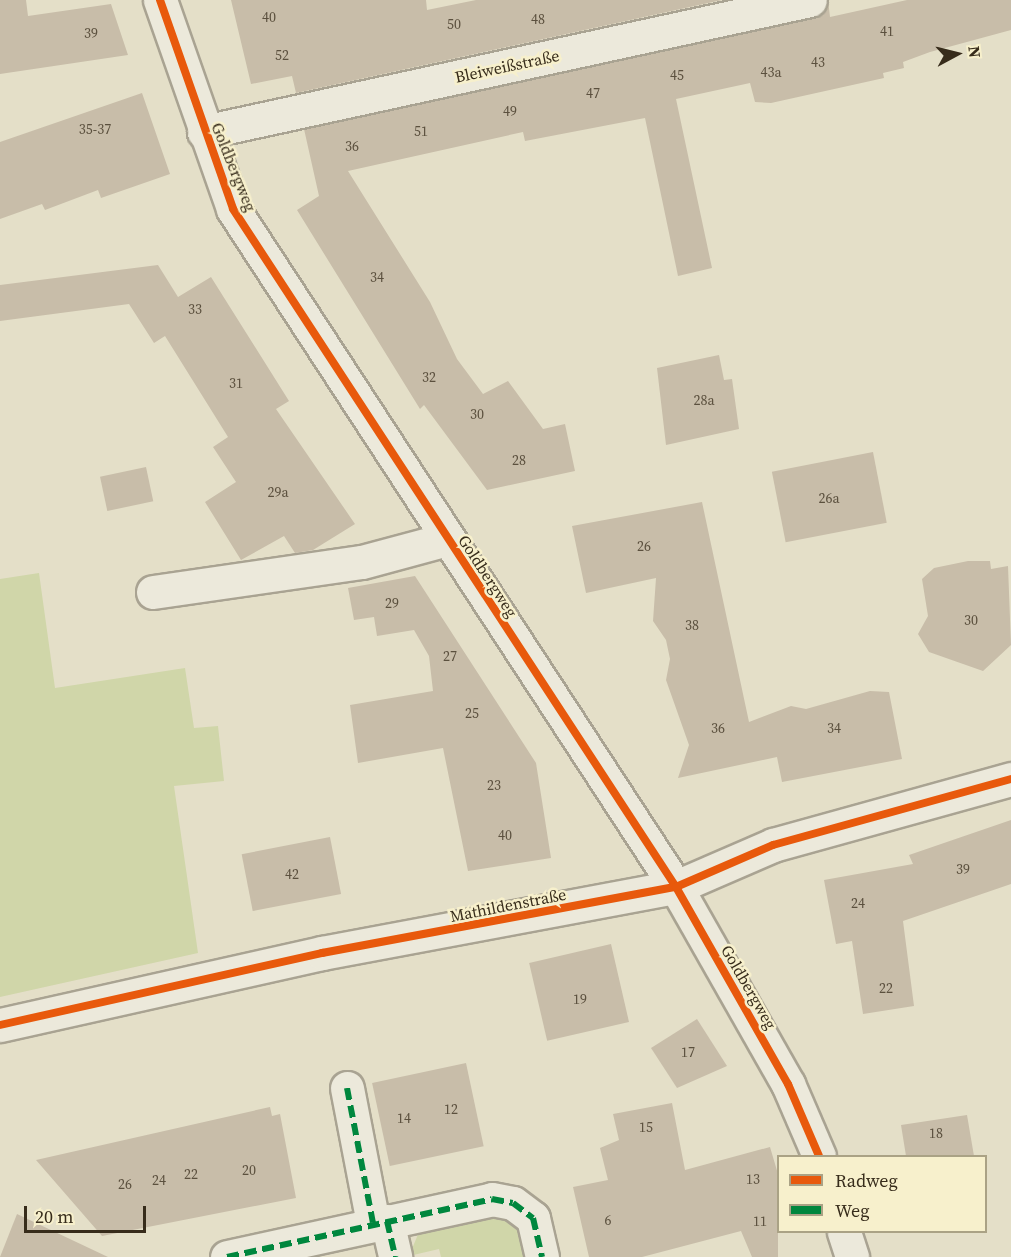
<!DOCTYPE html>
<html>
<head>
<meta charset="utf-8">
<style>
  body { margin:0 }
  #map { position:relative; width:1011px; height:1257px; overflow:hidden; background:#e4dfc8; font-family:"Source Serif 4",serif }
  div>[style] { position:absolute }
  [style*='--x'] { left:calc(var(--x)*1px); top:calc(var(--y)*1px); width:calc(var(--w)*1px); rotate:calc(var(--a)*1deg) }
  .green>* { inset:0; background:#d0d6a9 }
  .building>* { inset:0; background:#c8bda9; transform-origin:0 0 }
  .roads { filter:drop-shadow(2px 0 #a9a392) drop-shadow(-2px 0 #a9a392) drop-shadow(0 2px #a9a392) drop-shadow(0 -2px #a9a392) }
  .minor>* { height:33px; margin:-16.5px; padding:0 16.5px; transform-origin:16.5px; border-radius:16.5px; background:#ece9db }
  .quiet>* { height:6px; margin-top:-3px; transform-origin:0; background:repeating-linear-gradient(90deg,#00873e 0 12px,transparent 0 18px) }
  .cycleway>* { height:8px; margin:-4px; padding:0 4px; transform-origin:4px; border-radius:4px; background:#e8590c }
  span { translate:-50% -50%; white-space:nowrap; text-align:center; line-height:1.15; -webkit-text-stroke:5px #f7f0cc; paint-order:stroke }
  .number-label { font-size:14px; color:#5b503e }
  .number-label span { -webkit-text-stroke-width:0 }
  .street-label { font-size:16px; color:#372c1b }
  .legend { position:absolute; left:777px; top:1155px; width:210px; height:78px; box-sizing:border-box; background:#f7f0cc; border:2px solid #aaa285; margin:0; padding:8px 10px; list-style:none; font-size:18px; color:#372c1b }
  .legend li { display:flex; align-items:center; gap:12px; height:30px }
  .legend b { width:30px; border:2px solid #aaa285 }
  .north { position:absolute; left:927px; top:24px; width:60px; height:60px; -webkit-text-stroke:4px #f7f0cc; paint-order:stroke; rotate:83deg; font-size:16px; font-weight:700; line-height:24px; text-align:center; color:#372c1b }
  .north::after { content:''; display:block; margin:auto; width:21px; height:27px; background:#372c1b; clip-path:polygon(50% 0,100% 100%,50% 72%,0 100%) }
  .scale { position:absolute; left:24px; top:1206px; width:122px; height:27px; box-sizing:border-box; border:3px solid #372c1b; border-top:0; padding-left:8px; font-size:18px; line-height:21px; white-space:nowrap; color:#372c1b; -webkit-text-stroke:4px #f7f0cc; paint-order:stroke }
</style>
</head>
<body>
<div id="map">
  <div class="green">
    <div style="clip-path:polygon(39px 573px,55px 688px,185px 668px,194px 728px,218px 726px,224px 781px,174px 786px,198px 953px,0 997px,0 579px)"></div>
    <div style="clip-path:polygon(492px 1215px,506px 1217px,519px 1227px,525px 1257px,441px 1257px,439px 1249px,409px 1256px,419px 1232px)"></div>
  </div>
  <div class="building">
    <div style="clip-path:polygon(0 0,26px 0,28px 16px,111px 4px,128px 55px,0 74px)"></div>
    <div style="clip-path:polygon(231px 0,426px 0,427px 10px,476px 0,722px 0,296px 93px,292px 76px,251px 84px)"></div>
    <div style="clip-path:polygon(828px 0,830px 17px,907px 0,1011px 0,1011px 30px,930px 52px,903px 62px,904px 68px,883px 73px,884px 78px,771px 103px,755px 102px,750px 83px,676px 99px,712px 268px,678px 276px,645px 118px,525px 141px,523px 132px,348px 171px,430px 302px,457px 359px,483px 394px,508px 381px,543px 429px,565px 424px,575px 471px,487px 490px,424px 405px,420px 409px,297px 210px,319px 196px,304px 129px,814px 18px)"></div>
    <div style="clip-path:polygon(142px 93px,170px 174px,101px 198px,98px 190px,45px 210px,42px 204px,0 219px,0 142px)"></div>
    <div style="clip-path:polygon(158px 265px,178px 297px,211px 277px,289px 401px,276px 409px,355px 524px,313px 550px,295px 553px,284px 536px,241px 560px,205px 502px,236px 482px,213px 447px,228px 437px,165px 336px,154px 343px,129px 304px,0 321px,0 285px)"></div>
    <div style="clip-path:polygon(719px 355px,724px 380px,732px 379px,739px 429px,666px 445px,657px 368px)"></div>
    <div style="left:873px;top:452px;width:72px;height:103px;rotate:79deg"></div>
    <div style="left:146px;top:467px;width:35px;height:47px;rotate:78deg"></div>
    <div style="clip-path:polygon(702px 502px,749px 722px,791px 706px,806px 709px,870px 691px,889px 692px,902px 759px,782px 782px,777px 757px,678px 778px,689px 745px,666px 680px,670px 659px,666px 640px,653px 621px,656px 578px,586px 593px,572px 526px)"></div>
    <div style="clip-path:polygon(968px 561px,990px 561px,991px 569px,1008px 566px,1011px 645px,983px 671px,929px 652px,918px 634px,928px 616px,922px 579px,934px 568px)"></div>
    <div style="clip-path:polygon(415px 576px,536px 763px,551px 858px,468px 871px,443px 748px,358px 763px,350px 705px,433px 691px,429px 656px,414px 630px,377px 636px,374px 617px,354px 620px,348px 588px)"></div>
    <div style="clip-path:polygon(1011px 820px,1011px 884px,903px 921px,914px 1006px,863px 1014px,852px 941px,836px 944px,824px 880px,913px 864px,909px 855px)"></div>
    <div style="left:330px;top:837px;width:58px;height:90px;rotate:79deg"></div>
    <div style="left:611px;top:944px;width:80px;height:84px;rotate:77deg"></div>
    <div style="clip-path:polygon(697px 1019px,727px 1066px,677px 1088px,651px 1048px)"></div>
    <div style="left:466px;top:1063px;width:85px;height:96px;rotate:78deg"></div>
    <div style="clip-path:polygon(672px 1103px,685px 1170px,770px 1147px,778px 1174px,778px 1257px,752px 1257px,741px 1231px,642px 1257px,589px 1257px,573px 1187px,608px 1180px,600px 1148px,619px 1140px,613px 1114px)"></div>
    <div style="clip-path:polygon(270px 1107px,272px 1116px,280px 1114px,296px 1198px,102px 1236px,36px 1160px)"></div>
    <div style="clip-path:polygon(967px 1115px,974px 1156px,906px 1156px,901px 1125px)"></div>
    <div style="clip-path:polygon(17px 1214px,108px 1257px,0 1257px)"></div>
  </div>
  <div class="roads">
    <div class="minor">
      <div style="--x:160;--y:0;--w:221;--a:70.7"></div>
      <div style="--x:233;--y:209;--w:810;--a:56.84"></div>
      <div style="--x:676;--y:887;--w:227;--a:60.4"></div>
      <div style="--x:788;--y:1084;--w:78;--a:66.7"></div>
      <div style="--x:204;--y:132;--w:620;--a:-12.29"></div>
      <div style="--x:153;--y:592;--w:211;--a:-8.2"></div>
      <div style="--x:362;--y:562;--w:88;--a:-15.1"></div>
      <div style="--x:0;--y:1025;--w:330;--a:-12.6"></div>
      <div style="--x:322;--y:953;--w:360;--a:-10.6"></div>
      <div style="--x:676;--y:887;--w:106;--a:-23.4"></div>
      <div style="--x:773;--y:845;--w:247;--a:-15.5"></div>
      <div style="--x:347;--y:1088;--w:137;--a:79.1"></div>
      <div style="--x:387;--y:1221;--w:37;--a:77"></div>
      <div style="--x:844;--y:1232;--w:26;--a:72"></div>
      <div style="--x:227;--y:1257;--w:271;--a:-12.3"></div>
      <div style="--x:492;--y:1199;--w:21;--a:11"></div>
      <div style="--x:513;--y:1203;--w:25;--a:37"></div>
      <div style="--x:533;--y:1218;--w:40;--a:77"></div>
    </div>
  </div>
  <div class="quiet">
    <div style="--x:347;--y:1088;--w:137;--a:79.1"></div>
    <div style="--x:387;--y:1221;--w:37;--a:77"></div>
    <div style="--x:227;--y:1257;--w:271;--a:-12.3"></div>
    <div style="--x:492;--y:1199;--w:21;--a:11"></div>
    <div style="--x:513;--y:1203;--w:25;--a:37"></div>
    <div style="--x:533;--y:1218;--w:40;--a:77"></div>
  </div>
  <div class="cycleway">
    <div style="--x:160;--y:0;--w:221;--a:70.7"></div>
    <div style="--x:233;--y:209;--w:810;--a:56.84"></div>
    <div style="--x:676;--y:887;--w:227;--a:60.4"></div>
    <div style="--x:788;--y:1084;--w:78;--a:66.7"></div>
    <div style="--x:0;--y:1025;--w:330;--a:-12.6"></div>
    <div style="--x:322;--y:953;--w:360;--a:-10.6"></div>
    <div style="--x:676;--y:887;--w:106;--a:-23.4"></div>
    <div style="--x:773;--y:845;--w:247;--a:-15.5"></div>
  </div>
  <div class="number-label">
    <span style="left:269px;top:17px">40</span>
    <span style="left:538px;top:19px">48</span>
    <span style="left:454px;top:24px">50</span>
    <span style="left:887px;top:31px">41</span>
    <span style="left:91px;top:33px">39</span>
    <span style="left:282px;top:55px">52</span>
    <span style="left:818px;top:62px">43</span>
    <span style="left:771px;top:72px">43a</span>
    <span style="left:677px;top:75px">45</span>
    <span style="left:593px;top:93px">47</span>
    <span style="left:510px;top:111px">49</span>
    <span style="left:95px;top:129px">35-37</span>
    <span style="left:421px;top:131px">51</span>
    <span style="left:352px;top:146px">36</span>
    <span style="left:377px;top:277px">34</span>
    <span style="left:195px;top:309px">33</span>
    <span style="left:429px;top:377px">32</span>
    <span style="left:236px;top:383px">31</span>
    <span style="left:704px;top:400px">28a</span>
    <span style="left:477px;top:414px">30</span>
    <span style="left:519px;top:460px">28</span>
    <span style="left:278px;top:492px">29a</span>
    <span style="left:829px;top:498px">26a</span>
    <span style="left:644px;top:546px">26</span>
    <span style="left:392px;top:603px">29</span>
    <span style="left:971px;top:620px">30</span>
    <span style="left:692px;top:625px">38</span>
    <span style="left:450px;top:656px">27</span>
    <span style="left:472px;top:713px">25</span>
    <span style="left:718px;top:728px">36</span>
    <span style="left:834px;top:728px">34</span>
    <span style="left:494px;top:785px">23</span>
    <span style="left:505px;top:835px">40</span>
    <span style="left:963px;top:869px">39</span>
    <span style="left:292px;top:874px">42</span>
    <span style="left:858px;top:903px">24</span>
    <span style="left:886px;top:988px">22</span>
    <span style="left:580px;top:999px">19</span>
    <span style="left:688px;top:1052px">17</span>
    <span style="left:451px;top:1109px">12</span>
    <span style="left:404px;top:1118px">14</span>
    <span style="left:646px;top:1127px">15</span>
    <span style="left:936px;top:1133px">18</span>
    <span style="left:249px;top:1170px">20</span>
    <span style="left:191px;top:1174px">22</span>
    <span style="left:753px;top:1179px">13</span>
    <span style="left:159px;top:1180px">24</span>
    <span style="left:125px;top:1184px">26</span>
    <span style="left:608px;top:1220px">6</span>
    <span style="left:760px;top:1221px">11</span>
  </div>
  <div class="street-label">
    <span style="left:507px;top:66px;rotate:-12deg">Bleiweißstraße</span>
    <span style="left:234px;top:167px;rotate:68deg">Goldbergweg</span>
    <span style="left:488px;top:576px;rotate:57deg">Goldbergweg</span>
    <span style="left:508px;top:905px;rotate:-11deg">Mathildenstraße</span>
    <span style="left:749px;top:987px;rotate:60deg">Goldbergweg</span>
  </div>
  <ul class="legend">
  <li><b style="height:8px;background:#e8590c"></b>Radweg</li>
  <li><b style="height:8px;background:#00873e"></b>Weg</li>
  </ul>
  <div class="north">N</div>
  <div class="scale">20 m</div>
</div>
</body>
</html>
